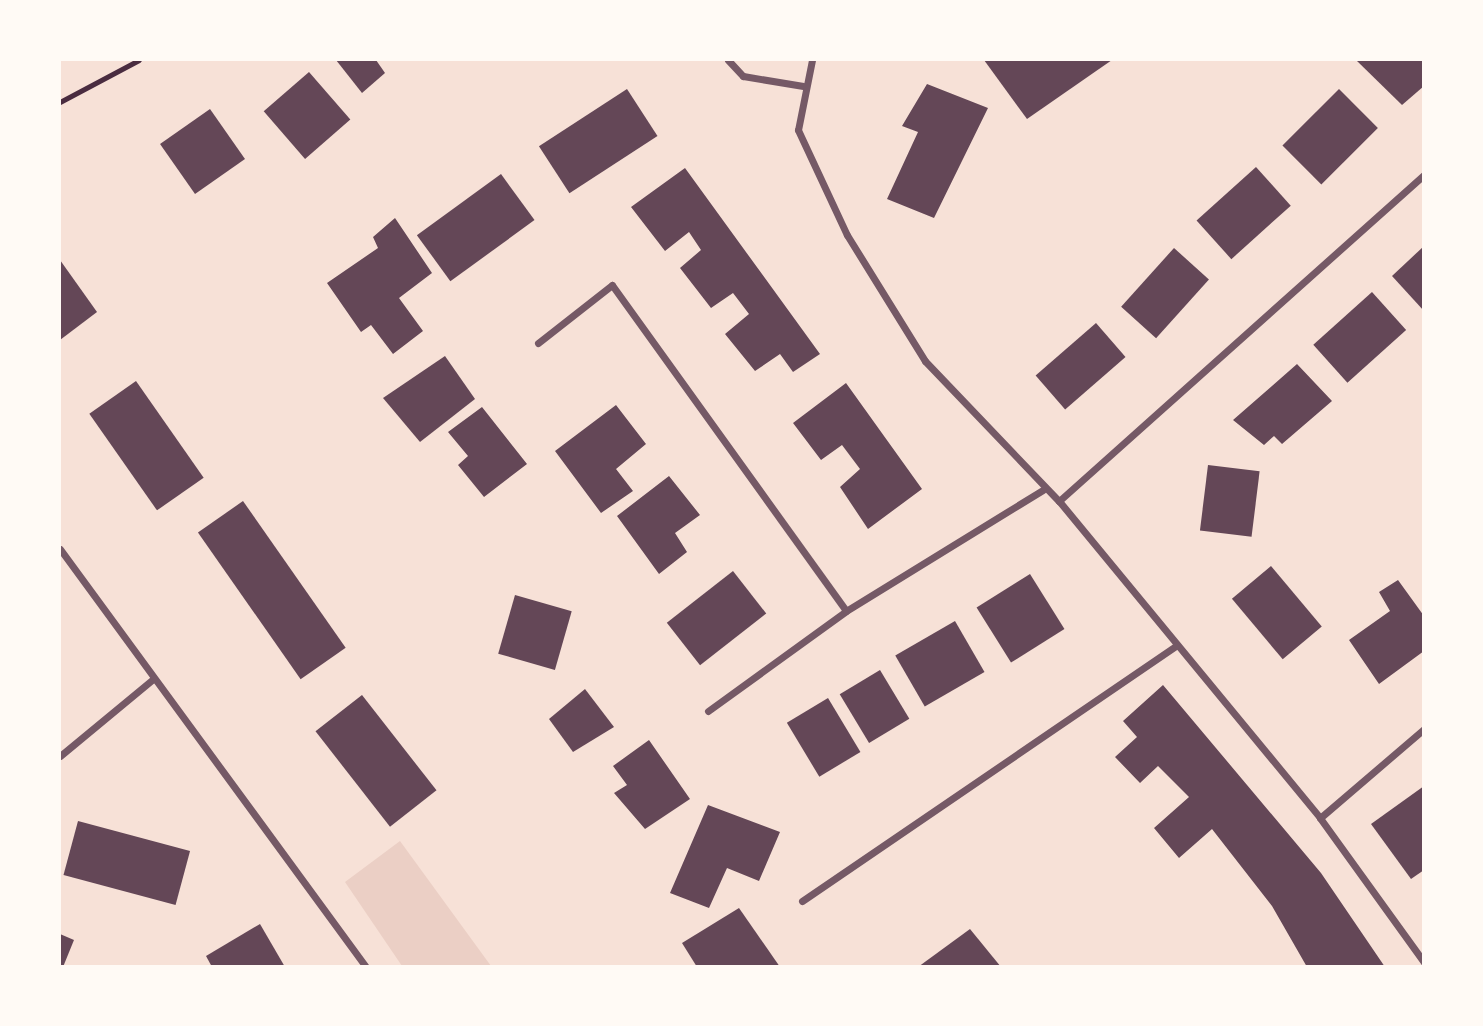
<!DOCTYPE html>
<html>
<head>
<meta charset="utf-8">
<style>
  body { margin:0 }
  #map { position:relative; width:1483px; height:1026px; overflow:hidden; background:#f7e1d7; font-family:"Alegreya Sans",sans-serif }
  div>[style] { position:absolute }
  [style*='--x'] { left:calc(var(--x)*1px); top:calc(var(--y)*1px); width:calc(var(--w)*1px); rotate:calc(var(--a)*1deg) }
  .green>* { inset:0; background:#ebcfc5 }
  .building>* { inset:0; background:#644757; transform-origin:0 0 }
  .path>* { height:4.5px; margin:-2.25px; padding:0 2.25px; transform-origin:2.25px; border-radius:2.25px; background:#4a2c40 }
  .minor>* { height:7px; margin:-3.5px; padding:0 3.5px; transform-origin:3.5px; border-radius:3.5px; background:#755966 }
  span { translate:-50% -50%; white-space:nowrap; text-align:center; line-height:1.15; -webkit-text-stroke:6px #fffaf5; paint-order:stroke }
  .frame { position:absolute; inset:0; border:61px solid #fffaf5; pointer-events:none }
</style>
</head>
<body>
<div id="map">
  <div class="green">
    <div style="clip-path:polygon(400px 841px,491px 966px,402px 966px,345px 882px)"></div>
  </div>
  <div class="building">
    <div style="clip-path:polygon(336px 60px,376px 60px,385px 73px,362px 93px)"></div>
    <div style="clip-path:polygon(984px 60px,1112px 60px,1027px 119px)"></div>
    <div style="clip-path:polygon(1356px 60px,1424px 60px,1424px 86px,1402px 105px)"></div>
    <div style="left:309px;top:72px;width:63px;height:60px;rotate:49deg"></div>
    <div style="clip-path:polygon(927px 84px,988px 108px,934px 218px,887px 199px,918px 132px,902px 126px)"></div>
    <div style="left:627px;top:89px;width:56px;height:105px;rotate:57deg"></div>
    <div style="left:1339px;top:89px;width:55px;height:80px;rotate:45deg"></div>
    <div style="left:210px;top:109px;width:61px;height:61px;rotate:55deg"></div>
    <div style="left:1256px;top:167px;width:52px;height:80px;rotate:48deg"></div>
    <div style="clip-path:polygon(685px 168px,820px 354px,793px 372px,780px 354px,755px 371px,725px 334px,749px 314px,733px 293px,711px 308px,680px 268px,701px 250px,689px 232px,665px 251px,631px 207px)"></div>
    <div style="left:501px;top:174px;width:57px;height:104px;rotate:54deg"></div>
    <div style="clip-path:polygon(395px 218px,432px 273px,399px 298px,423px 331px,393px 354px,371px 325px,361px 332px,327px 283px,378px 248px,373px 237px)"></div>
    <div style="clip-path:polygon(1424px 246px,1424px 311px,1392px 276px)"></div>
    <div style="left:1174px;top:248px;width:47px;height:79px;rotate:42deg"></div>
    <div style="clip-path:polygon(60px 260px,97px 312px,60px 340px)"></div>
    <div style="left:1372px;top:292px;width:51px;height:79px;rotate:48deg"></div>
    <div style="left:1096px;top:323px;width:45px;height:80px;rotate:49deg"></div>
    <div style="clip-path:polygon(445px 356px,475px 399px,420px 442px,383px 398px)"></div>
    <div style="clip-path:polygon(1297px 364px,1332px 401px,1282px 444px,1274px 436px,1264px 445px,1233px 420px)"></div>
    <div style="left:136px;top:381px;width:118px;height:57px;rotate:55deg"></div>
    <div style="clip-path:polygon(846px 383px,922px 489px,868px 529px,840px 487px,860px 469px,842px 445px,821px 460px,793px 423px)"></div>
    <div style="clip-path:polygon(616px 405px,646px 444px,616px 469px,633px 491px,601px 513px,555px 451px)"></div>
    <div style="clip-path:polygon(482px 407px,527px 464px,484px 497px,458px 465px,468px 456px,448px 432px)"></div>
    <div style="left:1208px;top:465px;width:52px;height:66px;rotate:7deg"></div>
    <div style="clip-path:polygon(669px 476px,700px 515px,675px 533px,687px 552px,659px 574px,617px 516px)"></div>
    <div style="left:243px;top:501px;width:179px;height:55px;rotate:55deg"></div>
    <div style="left:1271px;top:566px;width:79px;height:51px;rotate:50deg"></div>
    <div style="left:733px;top:571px;width:54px;height:84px;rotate:52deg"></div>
    <div style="left:1030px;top:574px;width:65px;height:63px;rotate:58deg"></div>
    <div style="clip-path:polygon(1398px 580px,1424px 616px,1424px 651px,1379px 684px,1349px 640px,1390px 611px,1379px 592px)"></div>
    <div style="left:515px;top:595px;width:59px;height:61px;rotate:16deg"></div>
    <div style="left:955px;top:621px;width:59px;height:69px;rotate:60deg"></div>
    <div style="left:880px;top:670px;width:57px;height:47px;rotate:59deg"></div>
    <div style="clip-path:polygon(1163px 685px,1321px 873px,1385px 967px,1307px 967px,1272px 906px,1212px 829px,1179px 858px,1154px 828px,1189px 797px,1158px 766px,1140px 783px,1115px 757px,1137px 737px,1123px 721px)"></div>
    <div style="clip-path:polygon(585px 689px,614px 727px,573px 752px,549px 719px)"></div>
    <div style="left:362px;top:695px;width:121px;height:59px;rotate:52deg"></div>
    <div style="left:828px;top:698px;width:63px;height:48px;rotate:59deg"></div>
    <div style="clip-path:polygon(649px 740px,690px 799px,645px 829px,614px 793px,627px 785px,613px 766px)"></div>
    <div style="clip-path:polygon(1424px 786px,1424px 870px,1411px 879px,1371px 824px)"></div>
    <div style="clip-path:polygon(708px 805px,780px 832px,759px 881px,727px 868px,709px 908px,670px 893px)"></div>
    <div style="left:78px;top:821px;width:116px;height:56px;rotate:15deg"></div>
    <div style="clip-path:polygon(739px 908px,780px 967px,697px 967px,682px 943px)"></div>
    <div style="clip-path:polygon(260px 924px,285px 967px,212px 967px,206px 956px)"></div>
    <div style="clip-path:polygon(970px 929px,1001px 967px,918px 967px)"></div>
    <div style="clip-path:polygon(60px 934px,74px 940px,63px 967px,60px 967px)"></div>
  </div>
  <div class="path">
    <div style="--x:60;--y:102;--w:89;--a:-28"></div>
  </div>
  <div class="minor">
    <div style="--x:728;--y:60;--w:22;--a:47"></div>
    <div style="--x:743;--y:76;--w:61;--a:9.5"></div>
    <div style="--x:812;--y:60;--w:71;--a:101.3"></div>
    <div style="--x:798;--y:130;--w:116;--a:65"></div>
    <div style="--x:847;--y:235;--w:148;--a:58.2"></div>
    <div style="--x:925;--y:361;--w:194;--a:46.3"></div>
    <div style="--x:1059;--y:501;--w:411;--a:50.5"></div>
    <div style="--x:1320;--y:818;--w:178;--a:54.2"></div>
    <div style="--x:538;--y:343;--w:94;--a:-38.1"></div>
    <div style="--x:612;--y:285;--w:401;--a:54.3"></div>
    <div style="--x:1059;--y:501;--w:489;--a:-41.8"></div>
    <div style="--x:60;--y:549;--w:518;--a:53.79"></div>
    <div style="--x:708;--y:711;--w:170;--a:-35.9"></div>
    <div style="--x:846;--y:611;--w:231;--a:-31.6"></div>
    <div style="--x:60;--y:756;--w:121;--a:-39.6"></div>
    <div style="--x:1320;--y:818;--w:137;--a:-40.6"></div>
    <div style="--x:802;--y:901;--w:453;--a:-34.3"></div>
  </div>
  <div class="frame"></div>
</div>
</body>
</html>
